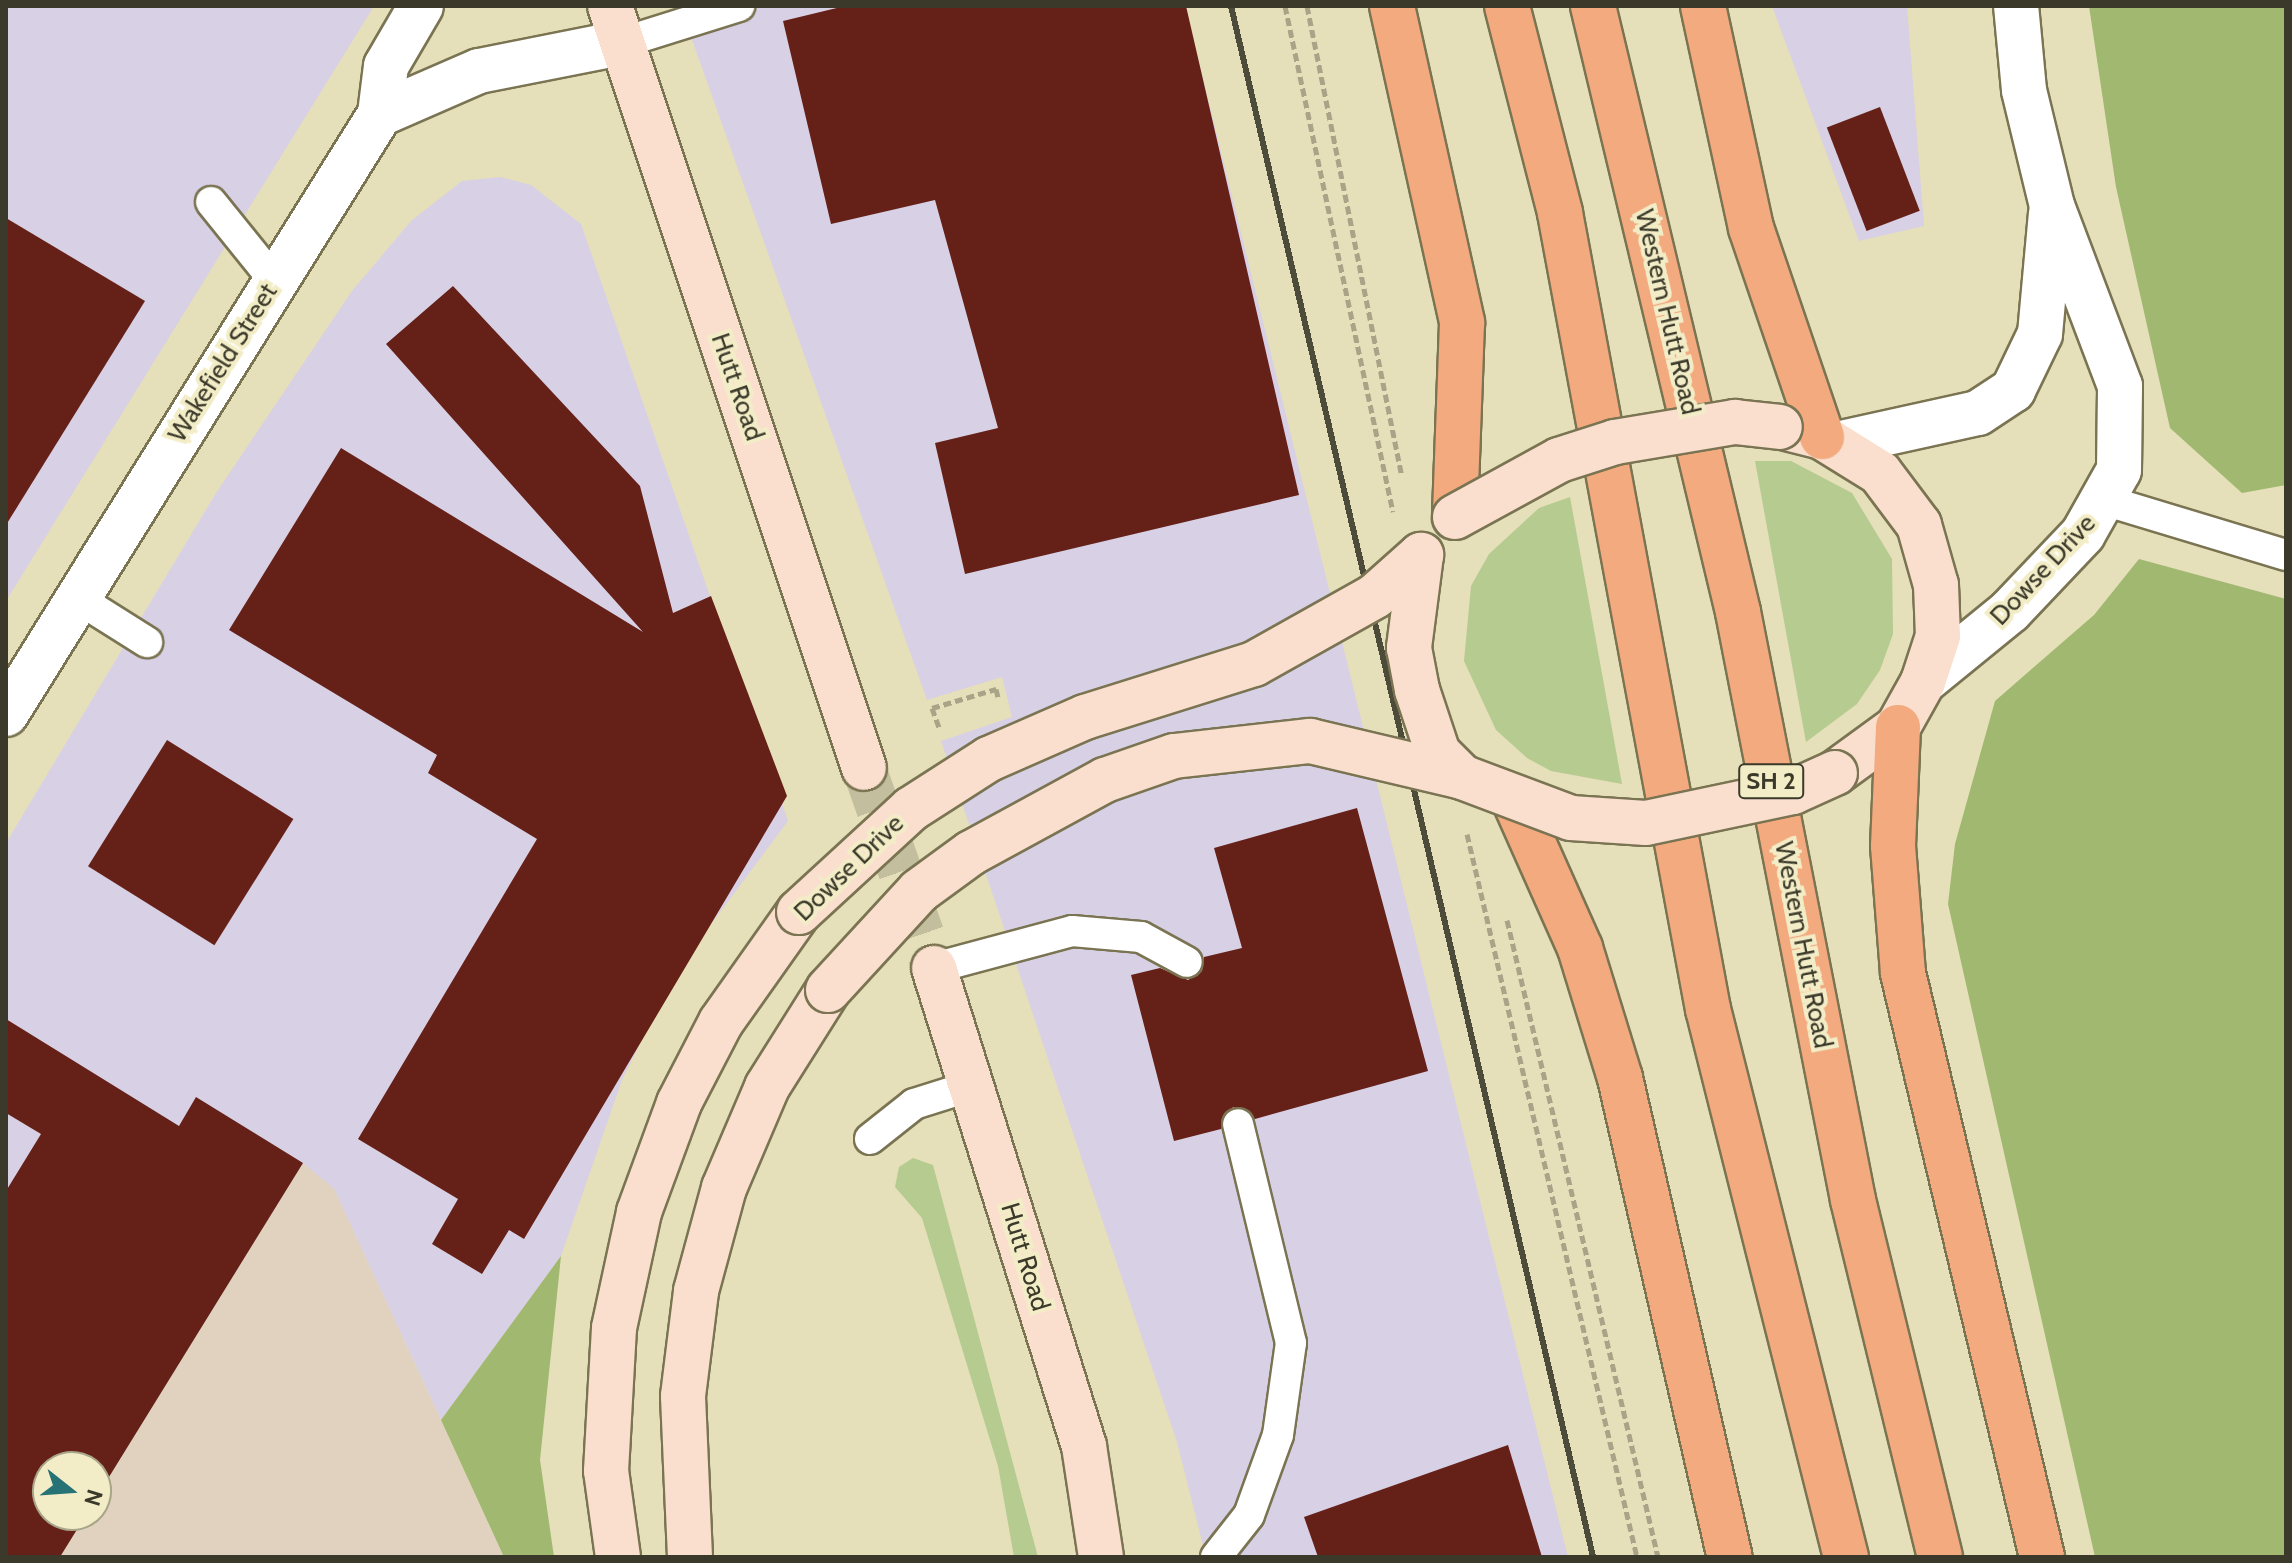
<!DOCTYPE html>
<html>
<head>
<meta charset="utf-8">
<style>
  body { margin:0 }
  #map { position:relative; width:2292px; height:1563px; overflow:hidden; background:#e5dfba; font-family:Cabin,sans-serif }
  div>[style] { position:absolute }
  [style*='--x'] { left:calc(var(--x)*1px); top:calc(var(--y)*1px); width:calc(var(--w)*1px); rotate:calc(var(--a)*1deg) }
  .industrial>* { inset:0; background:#d8d0e5 }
  .education>* { inset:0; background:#e0d2bf }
  .green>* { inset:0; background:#b6cb8f }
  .forest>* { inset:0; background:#a0b870 }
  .building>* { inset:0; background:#652118; transform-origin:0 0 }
  .secondary-tunnel>* { height:44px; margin-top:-22px; transform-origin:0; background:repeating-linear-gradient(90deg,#c3be9d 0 44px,transparent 0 66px) }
  .path>* { height:5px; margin-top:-2.5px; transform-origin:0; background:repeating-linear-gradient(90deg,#a9a487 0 8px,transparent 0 12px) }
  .roads { filter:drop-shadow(2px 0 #7a7452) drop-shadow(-2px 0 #7a7452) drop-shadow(0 2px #7a7452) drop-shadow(0 -2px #7a7452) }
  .service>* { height:30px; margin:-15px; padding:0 15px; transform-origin:15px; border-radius:15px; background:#fff }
  .minor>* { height:44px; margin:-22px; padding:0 22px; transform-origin:22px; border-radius:22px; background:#fff }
  .tertiary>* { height:44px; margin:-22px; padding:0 22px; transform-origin:22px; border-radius:22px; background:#fff }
  .secondary>* { height:44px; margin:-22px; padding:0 22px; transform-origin:22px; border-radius:22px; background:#fadfcf }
  .trunk>* { height:44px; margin:-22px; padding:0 22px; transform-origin:22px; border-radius:22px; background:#f3aa7f }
  .rail>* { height:6px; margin:-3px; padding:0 3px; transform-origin:3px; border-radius:3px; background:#4d4b3a }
  .path-bridge>* { height:5px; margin-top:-2.5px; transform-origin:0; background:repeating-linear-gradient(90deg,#a9a487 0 8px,transparent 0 12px) }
  .bridges { filter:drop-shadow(2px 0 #7a7452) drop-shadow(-2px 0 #7a7452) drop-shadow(0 2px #7a7452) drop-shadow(0 -2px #7a7452) }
  .secondary-bridge>* { height:44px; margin:-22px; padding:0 22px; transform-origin:22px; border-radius:22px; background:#fadfcf }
  span { translate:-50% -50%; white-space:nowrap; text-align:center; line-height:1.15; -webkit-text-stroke:8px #f3edc7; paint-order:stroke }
  .shield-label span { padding:2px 6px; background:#f3edc7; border:2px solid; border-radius:6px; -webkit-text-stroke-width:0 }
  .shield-label { font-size:24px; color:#3b392a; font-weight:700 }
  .street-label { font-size:26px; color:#3b392a }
  .frame { position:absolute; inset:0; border:8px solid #3b392a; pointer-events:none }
  .north { position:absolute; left:32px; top:1451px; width:80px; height:80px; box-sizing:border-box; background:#f3edc7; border:2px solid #a9a588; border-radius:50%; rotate:107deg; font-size:22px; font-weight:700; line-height:32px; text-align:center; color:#3b392a }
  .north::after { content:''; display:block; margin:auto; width:28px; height:36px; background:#277274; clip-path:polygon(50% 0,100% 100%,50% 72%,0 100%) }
</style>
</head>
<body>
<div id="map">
  <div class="industrial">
    <div style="clip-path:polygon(6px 6px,374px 6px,6px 601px)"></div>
    <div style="clip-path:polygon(680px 6px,1185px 6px,1568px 1557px,1206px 1557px,1177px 1442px,941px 741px,1012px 717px,1002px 677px,927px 700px)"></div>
    <div style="clip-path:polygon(1772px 6px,1907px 6px,1924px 226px,1859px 241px)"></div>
    <div style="clip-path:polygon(500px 177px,531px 185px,581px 224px,788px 821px,676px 971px,622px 1080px,561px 1256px,441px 1420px,334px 1189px,303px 1164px,96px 1498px,96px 1467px,48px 1467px,48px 1515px,6px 1557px,6px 843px,216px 493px,352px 291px,411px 221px,462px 181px)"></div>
  </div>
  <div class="education">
    <div style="clip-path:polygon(303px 1163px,334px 1189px,504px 1557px,60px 1557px,86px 1515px,96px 1515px,96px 1498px)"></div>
  </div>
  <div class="green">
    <div style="clip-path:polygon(1755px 461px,1791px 461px,1852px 493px,1892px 559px,1893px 634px,1880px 670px,1857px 704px,1806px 742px)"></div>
    <div style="clip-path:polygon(1570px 497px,1622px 784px,1551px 771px,1527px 758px,1496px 730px,1464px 661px,1471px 586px,1489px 554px,1539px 508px)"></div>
    <div style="clip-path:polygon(913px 1158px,933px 1165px,1038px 1557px,1014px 1557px,998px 1466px,922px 1218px,895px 1187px,899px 1167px)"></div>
  </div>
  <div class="forest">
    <div style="clip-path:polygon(2089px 6px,2286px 6px,2286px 485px,2242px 493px,2170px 428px,2116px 187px)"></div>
    <div style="clip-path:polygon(2139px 559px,2286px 599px,2286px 1557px,2095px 1557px,1948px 904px,1955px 844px,1995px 701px,2094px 615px)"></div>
    <div style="clip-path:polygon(561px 1256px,540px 1460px,554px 1557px,504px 1557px,441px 1420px)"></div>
  </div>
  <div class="building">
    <div style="clip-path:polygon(845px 6px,1186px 6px,1299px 495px,965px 574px,935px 443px,998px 428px,935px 200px,831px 224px,783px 21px)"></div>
    <div style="left:1880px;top:107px;width:111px;height:57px;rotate:69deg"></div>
    <div style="clip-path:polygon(6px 218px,145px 301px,6px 525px)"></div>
    <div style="clip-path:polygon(453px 286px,640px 486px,673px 613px,711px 596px,787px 796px,524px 1239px,509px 1230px,482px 1274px,432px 1244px,458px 1199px,358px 1139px,537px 839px,428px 773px,437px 755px,229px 630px,341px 448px,643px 632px,386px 344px)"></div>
    <div style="left:167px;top:740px;width:149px;height:149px;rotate:32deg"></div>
    <div style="clip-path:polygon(1357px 808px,1428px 1071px,1255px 1119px,1233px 1107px,1221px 1129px,1174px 1141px,1131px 975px,1160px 968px,1188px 980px,1202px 971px,1204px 957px,1242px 948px,1214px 848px)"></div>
    <div style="clip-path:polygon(6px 1019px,179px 1126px,196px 1097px,303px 1163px,96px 1498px,96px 1467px,48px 1467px,48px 1515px,86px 1515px,60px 1557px,6px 1557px,6px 1191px,41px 1134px,6px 1113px)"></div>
    <div style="clip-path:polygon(1508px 1445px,1542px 1557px,1318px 1557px,1304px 1517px)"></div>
  </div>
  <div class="secondary-tunnel">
    <div style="--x:864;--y:768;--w:212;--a:70.7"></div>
  </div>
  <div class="path">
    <div style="--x:1285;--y:6;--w:517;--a:77.95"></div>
    <div style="--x:1307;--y:6;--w:477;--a:78.6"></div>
    <div style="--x:932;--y:708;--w:67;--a:-16.5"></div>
    <div style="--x:996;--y:689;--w:8;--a:76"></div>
    <div style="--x:1467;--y:834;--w:743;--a:76.77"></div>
    <div style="--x:1507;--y:920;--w:655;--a:76.66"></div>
  </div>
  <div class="roads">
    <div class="service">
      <div style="--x:621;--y:43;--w:124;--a:-17.4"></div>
      <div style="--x:211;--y:202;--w:100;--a:51.1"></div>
      <div style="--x:2107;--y:501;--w:187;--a:16.8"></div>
      <div style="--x:77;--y:598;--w:83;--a:32.2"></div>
      <div style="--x:934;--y:968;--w:143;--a:-15"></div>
      <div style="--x:1072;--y:931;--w:69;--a:5"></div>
      <div style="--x:1141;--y:937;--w:52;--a:28.5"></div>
      <div style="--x:870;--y:1139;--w:56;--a:-38.5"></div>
      <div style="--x:914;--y:1104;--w:60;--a:-17.5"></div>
      <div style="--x:1216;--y:1557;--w:53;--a:-51.8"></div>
      <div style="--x:1249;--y:1515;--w:85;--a:-70.1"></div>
      <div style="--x:1278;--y:1435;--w:93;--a:-82"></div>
      <div style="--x:1291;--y:1343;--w:225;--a:-103.6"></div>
    </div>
    <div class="minor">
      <div style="--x:380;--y:114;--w:108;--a:-23.5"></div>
      <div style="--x:479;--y:71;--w:145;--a:-11.2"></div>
      <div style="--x:6;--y:714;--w:707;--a:-58.06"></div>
      <div style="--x:380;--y:114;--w:48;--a:-82.9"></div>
      <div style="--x:386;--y:66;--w:69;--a:-59.7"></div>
    </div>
    <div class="tertiary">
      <div style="--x:1837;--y:444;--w:144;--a:-12.4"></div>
      <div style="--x:1978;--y:413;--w:42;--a:-33.3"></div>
      <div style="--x:2013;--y:390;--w:62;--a:-64.3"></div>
      <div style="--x:2040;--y:334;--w:121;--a:-84.8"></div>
      <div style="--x:1923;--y:682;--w:112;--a:-39.2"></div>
      <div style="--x:2010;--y:611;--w:106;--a:-46.5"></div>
      <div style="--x:2083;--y:534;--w:73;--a:-60.6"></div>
      <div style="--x:2119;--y:470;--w:84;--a:-89.3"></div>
      <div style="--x:2120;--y:386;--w:192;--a:-110.7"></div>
      <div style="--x:2052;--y:206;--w:119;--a:-103.6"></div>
      <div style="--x:2024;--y:90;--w:84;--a:-95.4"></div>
    </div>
    <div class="secondary">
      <div style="--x:610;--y:6;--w:803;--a:71.57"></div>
      <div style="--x:1786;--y:428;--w:37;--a:14"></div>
      <div style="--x:1822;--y:437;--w:68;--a:31.8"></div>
      <div style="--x:1880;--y:473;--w:65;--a:53.1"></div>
      <div style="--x:1919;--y:525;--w:62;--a:74.2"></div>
      <div style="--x:1936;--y:585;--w:51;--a:87.8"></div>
      <div style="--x:1938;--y:636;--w:48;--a:108.1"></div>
      <div style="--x:1923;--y:682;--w:51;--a:119.1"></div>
      <div style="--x:1898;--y:727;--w:78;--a:143.9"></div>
      <div style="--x:934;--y:968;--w:501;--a:72.58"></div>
      <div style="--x:1084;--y:1446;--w:112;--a:81.3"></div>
      <div style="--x:618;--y:1557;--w:87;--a:-97.9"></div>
      <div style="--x:606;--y:1471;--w:143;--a:-86.8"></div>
      <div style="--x:614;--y:1328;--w:119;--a:-77.8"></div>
      <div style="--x:639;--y:1212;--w:116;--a:-69.8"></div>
      <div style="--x:679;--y:1103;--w:91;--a:-62.6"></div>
      <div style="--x:721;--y:1022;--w:135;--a:-54.7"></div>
      <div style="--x:690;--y:1557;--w:161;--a:-92.5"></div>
      <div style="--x:683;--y:1396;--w:106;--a:-82.9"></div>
      <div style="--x:696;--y:1291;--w:107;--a:-74.8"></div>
      <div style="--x:724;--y:1188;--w:110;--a:-66.9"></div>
      <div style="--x:767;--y:1087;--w:115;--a:-57.8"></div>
    </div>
    <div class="trunk">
      <div style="--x:1392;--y:6;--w:325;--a:77.5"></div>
      <div style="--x:1462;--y:323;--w:194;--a:92.1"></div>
      <div style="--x:1507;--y:6;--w:214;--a:75.6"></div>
      <div style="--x:1560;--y:213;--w:810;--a:79.47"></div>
      <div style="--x:1708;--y:1009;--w:565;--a:75.87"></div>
      <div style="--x:1593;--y:6;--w:623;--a:76.54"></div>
      <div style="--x:1738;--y:612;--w:599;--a:78.93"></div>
      <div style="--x:1853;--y:1200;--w:367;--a:76.3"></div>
      <div style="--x:1703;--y:6;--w:227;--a:77.8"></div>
      <div style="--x:1751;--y:228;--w:221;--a:71.2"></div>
      <div style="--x:1898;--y:727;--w:119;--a:92.4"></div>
      <div style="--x:1893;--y:846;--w:127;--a:85.5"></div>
      <div style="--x:1903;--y:973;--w:600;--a:76.61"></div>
      <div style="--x:1515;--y:802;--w:160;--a:66"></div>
      <div style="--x:1580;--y:948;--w:136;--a:72.9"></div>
      <div style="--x:1620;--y:1078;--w:491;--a:77.1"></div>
    </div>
  </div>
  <div class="rail">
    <div style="--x:1231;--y:6;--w:1593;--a:76.86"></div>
  </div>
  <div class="path-bridge">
    <div style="--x:932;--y:708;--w:23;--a:70"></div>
  </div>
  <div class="bridges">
    <div class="secondary-bridge">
      <div style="--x:1455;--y:517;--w:119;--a:-28.7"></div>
      <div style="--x:1559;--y:460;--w:59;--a:-17.8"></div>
      <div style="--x:1615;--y:442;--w:122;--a:-9.5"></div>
      <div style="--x:1735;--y:422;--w:45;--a:6.3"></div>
      <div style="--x:1421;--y:555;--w:94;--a:97.4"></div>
      <div style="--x:1409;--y:648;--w:43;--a:79.2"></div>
      <div style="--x:1417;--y:690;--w:66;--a:71.6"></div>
      <div style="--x:1438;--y:753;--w:34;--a:45"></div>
      <div style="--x:1462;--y:777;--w:116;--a:20.6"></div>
      <div style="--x:1571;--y:818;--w:75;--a:3.8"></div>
      <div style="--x:1646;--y:823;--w:150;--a:-11.9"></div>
      <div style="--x:1793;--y:792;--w:46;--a:-24.3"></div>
      <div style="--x:799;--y:912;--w:152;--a:-42.6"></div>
      <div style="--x:911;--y:809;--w:93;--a:-32.7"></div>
      <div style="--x:989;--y:759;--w:105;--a:-23.6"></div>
      <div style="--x:1085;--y:717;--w:177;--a:-17.4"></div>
      <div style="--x:1254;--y:664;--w:139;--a:-29.3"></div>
      <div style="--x:1375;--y:596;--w:62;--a:-41.7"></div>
      <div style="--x:828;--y:990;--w:134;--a:-47.4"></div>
      <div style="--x:919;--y:891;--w:64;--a:-36.2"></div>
      <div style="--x:971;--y:853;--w:153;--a:-28.6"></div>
      <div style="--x:1105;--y:780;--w:73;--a:-19.2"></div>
      <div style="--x:1174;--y:756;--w:137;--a:-6.3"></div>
      <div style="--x:1310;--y:741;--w:156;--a:13.3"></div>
    </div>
  </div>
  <div class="shield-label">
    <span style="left:1771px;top:781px">SH 2</span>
  </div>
  <div class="street-label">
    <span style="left:1667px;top:312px;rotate:77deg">Western Hutt Road</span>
    <span style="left:223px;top:363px;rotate:-58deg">Wakefield Street</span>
    <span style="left:737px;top:387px;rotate:71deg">Hutt Road</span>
    <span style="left:2043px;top:570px;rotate:-47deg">Dowse Drive</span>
    <span style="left:849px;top:868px;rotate:-44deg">Dowse Drive</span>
    <span style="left:1803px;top:945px;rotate:79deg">Western Hutt Road</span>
    <span style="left:1025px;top:1257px;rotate:73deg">Hutt Road</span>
  </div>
  <div class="frame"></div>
  <div class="north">N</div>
</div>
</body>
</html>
